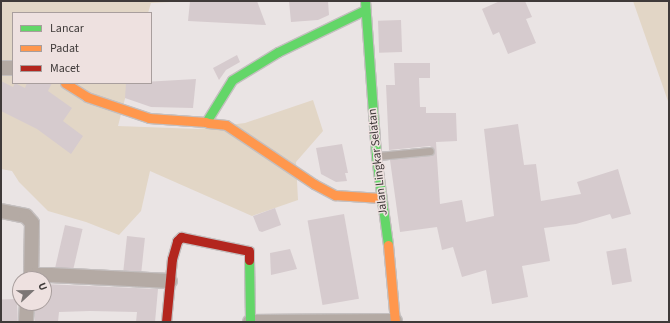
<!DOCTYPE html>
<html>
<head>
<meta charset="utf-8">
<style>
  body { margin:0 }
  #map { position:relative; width:670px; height:323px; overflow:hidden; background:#eae4e4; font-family:"Source Sans 3",sans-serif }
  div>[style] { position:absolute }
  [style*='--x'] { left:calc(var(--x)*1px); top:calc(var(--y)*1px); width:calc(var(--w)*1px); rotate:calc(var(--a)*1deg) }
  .green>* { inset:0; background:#e2d6c6 }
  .building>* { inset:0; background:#d6cbce; transform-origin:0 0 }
  .roads { filter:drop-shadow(1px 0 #c4bfbf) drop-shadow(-1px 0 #c4bfbf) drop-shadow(0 1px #c4bfbf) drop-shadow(0 -1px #c4bfbf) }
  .lane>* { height:7px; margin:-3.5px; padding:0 3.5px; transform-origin:3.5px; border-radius:3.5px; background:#b4aaa4 }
  .street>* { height:14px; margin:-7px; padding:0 7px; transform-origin:7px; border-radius:7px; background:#b4aaa4 }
  .fast>* { height:9px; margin:-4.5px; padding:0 4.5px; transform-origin:4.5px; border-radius:4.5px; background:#63d668 }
  .slow>* { height:9px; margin:-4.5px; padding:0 4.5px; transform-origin:4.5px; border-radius:4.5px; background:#ff974d }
  .jam>* { height:9px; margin:-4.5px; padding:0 4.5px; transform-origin:4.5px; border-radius:4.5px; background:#b3261e }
  span { translate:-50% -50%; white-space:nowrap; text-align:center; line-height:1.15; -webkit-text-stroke:3px #eee1e0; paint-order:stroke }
  .street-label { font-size:12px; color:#3f3a39 }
  .frame { position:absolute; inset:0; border:2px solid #3f3a39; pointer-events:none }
  .legend { position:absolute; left:12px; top:12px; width:140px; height:72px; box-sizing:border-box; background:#eee1e0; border:1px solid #a89e9d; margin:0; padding:5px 7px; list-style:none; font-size:12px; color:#3f3a39 }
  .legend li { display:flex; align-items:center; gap:8px; height:20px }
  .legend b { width:20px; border:1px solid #a89e9d }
  .north { position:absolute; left:12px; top:271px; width:40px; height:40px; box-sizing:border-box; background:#eee1e0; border:1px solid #a89e9d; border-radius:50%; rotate:68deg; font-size:11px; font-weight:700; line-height:16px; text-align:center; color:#3f3a39 }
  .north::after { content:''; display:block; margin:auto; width:14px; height:18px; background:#7b7675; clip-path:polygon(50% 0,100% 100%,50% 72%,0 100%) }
</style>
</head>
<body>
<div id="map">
  <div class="green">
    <div style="clip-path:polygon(1px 1px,191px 1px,151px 3px,148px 13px,13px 13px,13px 83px,129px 83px,118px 126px,198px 129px,245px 123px,313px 100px,323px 131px,296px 162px,298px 200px,252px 216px,150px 171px,141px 211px,119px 235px,86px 222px,48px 211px,19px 182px,12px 171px,1px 169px)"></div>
    <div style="clip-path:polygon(633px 1px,669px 1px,669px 104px)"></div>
  </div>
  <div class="building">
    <div style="clip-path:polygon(190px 1px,257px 1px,266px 25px,188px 21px)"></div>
    <div style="clip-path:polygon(289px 1px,328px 1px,329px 15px,318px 20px,291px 22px)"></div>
    <div style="clip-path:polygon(500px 1px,525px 1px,532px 17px,526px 19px,536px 43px,508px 54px,499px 32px,493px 35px,482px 9px)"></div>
    <div style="left:401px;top:20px;width:32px;height:23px;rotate:88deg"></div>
    <div style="clip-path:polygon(237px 55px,240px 62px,226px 70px,219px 80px,213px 68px)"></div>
    <div style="clip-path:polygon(394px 63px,430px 63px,430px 78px,419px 78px,420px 107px,426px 107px,426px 113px,456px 113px,457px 141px,436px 142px,440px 204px,462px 200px,466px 222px,494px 216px,484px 129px,518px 124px,524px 165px,536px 164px,541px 201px,581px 194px,577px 182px,618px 169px,631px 214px,612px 219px,610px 214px,576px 224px,544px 228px,550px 261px,522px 266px,528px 297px,492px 304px,486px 270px,462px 277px,453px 247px,442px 250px,437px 227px,400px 232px,390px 160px,430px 156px,435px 151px,430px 146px,389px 150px,386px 85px,395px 85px)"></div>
    <div style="clip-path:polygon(196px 79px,193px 108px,151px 107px,125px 98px,126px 83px)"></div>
    <div style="clip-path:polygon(1px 81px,13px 87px,15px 83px,25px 88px,27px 83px,52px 83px,48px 91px,72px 108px,63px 121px,83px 136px,71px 154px,37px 129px,1px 111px)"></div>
    <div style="clip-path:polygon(342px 144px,348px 173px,345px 173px,347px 181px,336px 182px,321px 174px,316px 148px)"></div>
    <div style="clip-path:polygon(275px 208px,281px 225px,262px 232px,259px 231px,253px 216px)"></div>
    <div style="left:344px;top:214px;width:86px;height:37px;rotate:80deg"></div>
    <div style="left:65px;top:225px;width:18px;height:43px;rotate:13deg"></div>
    <div style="left:127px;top:236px;width:18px;height:35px;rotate:6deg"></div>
    <div style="left:626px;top:248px;width:34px;height:20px;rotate:80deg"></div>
    <div style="clip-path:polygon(290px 249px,297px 269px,271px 275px,270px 253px)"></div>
    <div style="clip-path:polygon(44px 284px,158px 289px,155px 322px,136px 322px,137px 312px,90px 311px,59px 312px,58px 322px,35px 322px,35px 303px,44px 303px)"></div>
    <div style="left:17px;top:299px;width:23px;height:16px;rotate:88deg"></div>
  </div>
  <div class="roads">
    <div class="lane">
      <div style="--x:378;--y:156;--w:52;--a:-5.5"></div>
    </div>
    <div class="street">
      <div style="--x:1;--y:68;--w:12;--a:0"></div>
      <div style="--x:1;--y:211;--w:25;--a:11"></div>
      <div style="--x:26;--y:216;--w:9;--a:49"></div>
      <div style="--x:32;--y:223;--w:56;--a:91"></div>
      <div style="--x:31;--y:279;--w:6;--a:-39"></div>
      <div style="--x:36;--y:275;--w:14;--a:0"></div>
      <div style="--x:50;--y:275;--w:120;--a:2.9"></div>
      <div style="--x:26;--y:322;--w:19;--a:-87"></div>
      <div style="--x:250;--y:322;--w:145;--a:-0.4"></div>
    </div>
    <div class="fast">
      <div style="--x:365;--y:1;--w:155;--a:85.9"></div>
      <div style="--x:376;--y:156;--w:90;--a:82.3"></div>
      <div style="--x:206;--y:122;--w:49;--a:-58.2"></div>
      <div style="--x:232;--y:80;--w:54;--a:-31.3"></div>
      <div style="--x:278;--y:52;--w:97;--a:-25.8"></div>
      <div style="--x:249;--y:260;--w:60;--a:89"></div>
    </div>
    <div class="slow">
      <div style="--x:65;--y:83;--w:26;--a:32"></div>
      <div style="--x:87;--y:97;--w:65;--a:18.7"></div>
      <div style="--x:149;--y:118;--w:57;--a:4"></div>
      <div style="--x:208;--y:123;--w:18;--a:6"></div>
      <div style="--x:226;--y:125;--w:106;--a:33.8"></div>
      <div style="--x:314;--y:184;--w:24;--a:28"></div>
      <div style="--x:335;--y:195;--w:46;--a:3.7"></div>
      <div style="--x:388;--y:245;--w:77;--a:84.8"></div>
    </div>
    <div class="jam">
      <div style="--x:166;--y:322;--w:63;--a:-84.6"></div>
      <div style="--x:172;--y:259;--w:19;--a:-74"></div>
      <div style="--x:177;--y:241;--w:6;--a:-45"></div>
      <div style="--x:181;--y:237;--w:69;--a:11.6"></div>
      <div style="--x:249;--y:251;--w:9;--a:90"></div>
    </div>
  </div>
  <div class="street-label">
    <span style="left:378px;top:162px;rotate:-96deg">Jalan Lingkar Selatan</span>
  </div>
  <div class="frame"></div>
  <ul class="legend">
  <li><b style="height:5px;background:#63d668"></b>Lancar</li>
  <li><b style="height:5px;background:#ff974d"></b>Padat</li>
  <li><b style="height:5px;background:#b3261e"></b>Macet</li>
  </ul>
  <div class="north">U</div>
</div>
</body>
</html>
